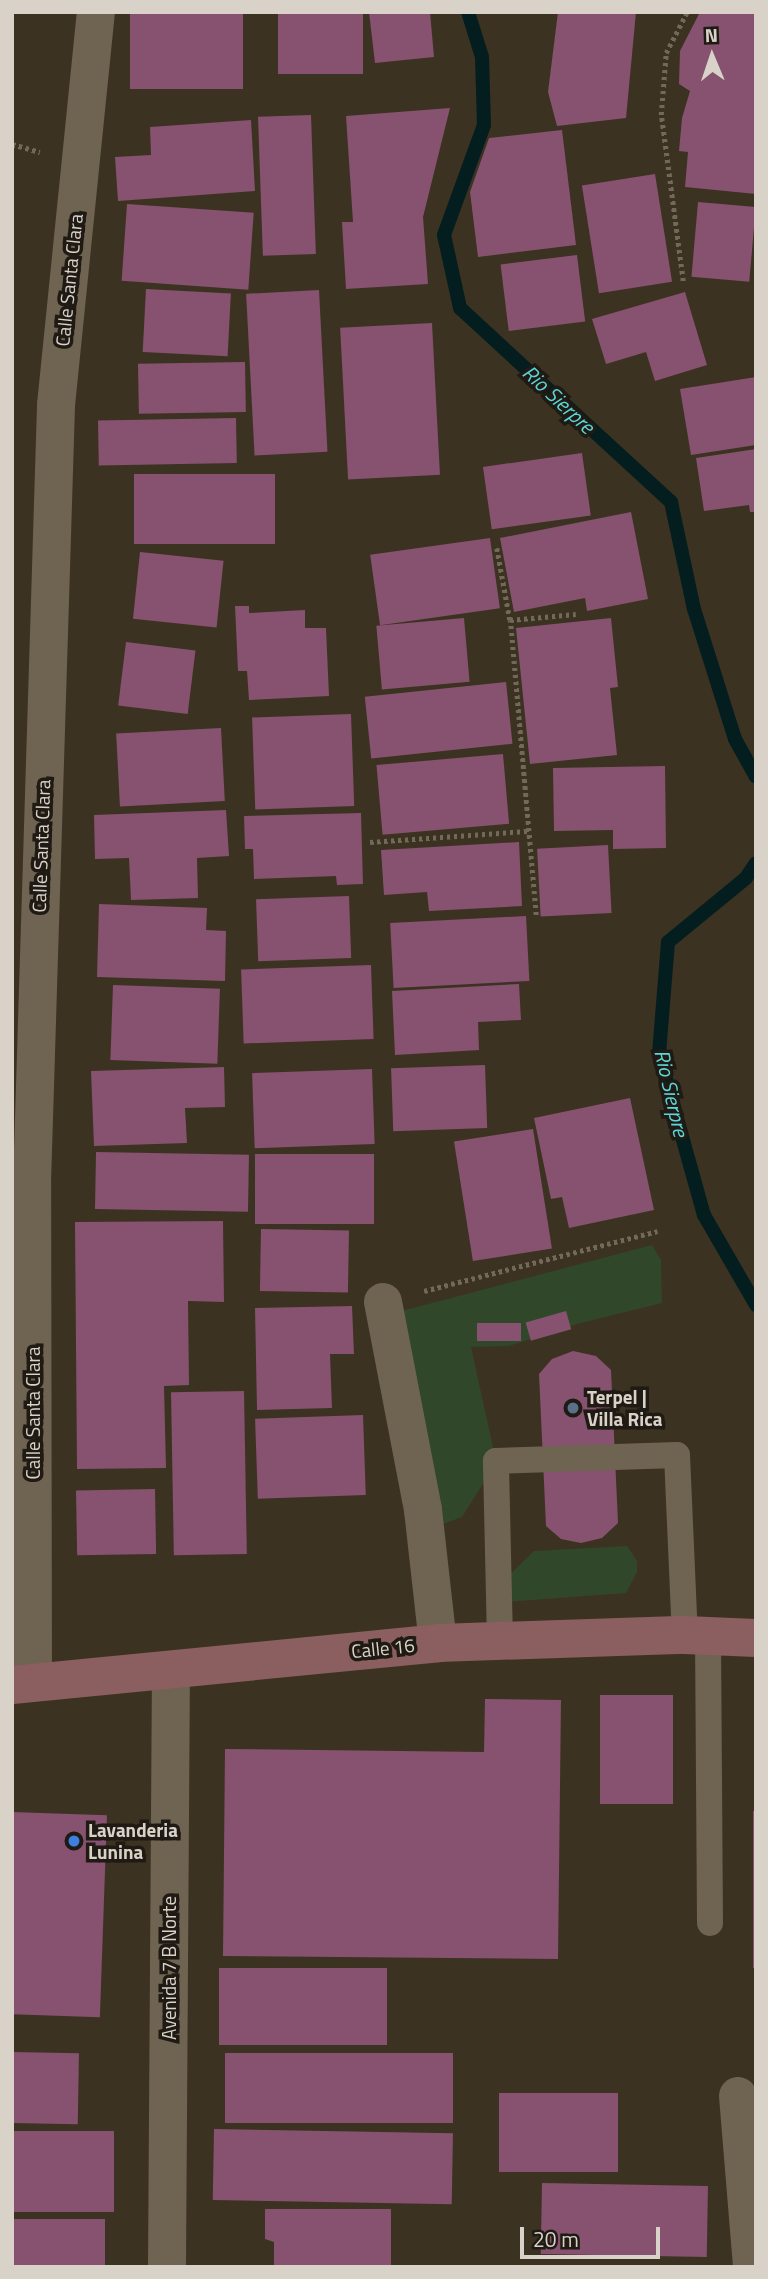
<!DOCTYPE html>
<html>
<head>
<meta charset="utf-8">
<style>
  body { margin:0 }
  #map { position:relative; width:768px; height:2279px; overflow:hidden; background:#3c3221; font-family:"Titillium Web",sans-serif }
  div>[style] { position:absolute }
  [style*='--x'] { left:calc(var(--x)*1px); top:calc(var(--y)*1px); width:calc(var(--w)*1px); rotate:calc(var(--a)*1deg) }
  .green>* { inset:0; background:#31472a }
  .stream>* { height:14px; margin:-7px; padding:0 7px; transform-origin:7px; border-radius:7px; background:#041e1f }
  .building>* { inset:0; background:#86526f; transform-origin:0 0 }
  .path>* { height:4.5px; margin-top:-2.25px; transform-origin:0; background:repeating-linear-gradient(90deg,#72695a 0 3.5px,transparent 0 7px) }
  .lane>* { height:26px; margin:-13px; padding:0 13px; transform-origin:13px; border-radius:13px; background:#6f6351 }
  .street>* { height:38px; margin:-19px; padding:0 19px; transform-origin:19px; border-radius:19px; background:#6f6351 }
  .secondary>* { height:38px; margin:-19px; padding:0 19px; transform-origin:19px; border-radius:19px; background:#8b5e5f }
  .dots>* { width:19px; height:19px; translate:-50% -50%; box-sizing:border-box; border:4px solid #1f1a13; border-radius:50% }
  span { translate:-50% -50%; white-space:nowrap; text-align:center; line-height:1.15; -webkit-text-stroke:7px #1f1a13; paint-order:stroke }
  .street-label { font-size:19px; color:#d8d2c8 }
  .poi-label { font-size:19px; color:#d8d2c8; font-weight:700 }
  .left { translate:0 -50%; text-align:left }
  .water-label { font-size:21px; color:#5cd6d8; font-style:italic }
  .frame { position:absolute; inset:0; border:14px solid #d8d2c8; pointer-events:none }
  .north { position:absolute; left:677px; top:21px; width:70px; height:70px; -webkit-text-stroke:5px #1f1a13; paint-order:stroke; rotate:358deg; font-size:19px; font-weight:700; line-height:28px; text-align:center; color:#d8d2c8 }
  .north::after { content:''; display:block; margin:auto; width:24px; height:32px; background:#d8d2c8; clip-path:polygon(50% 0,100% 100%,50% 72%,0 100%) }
  .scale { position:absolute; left:520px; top:2227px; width:140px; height:32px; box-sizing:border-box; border:4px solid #d8d2c8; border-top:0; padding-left:9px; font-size:21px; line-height:24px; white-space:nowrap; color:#d8d2c8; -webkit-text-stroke:5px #1f1a13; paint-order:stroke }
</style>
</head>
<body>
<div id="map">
  <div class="green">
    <div style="clip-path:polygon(652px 1245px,661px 1260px,662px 1303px,577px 1324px,509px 1346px,471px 1347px,493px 1447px,491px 1471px,462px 1517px,443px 1524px,398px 1312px)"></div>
    <div style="clip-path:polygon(627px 1546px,637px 1561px,637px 1572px,626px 1593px,504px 1602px,504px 1580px,534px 1551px)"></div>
  </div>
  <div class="stream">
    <div style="--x:468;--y:12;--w:47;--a:72.7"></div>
    <div style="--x:482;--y:57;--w:68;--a:88.3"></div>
    <div style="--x:484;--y:125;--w:117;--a:110"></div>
    <div style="--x:444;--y:235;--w:75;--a:77.6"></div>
    <div style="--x:460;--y:308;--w:287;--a:42.6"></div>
    <div style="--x:671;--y:502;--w:109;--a:77.9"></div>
    <div style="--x:694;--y:609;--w:136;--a:72.5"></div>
    <div style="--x:735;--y:739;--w:43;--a:61.1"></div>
    <div style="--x:756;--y:863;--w:18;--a:124"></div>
    <div style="--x:746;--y:878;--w:101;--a:140.6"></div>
    <div style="--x:668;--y:942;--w:112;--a:94.6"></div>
    <div style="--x:659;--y:1054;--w:167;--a:74.4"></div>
    <div style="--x:704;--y:1215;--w:104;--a:60"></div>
  </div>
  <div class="building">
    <div style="left:130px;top:12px;width:113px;height:77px"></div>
    <div style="left:278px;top:12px;width:85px;height:62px"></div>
    <div style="clip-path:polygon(369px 12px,430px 12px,434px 57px,375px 63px)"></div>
    <div style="clip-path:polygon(558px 12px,636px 12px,626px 118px,557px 126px,548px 92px)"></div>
    <div style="clip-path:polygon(700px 12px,756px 12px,756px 194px,685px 187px,688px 152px,679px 151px,682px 118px,690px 91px,679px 84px,680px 51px)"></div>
    <div style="clip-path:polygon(450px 108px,423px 217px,428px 284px,346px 289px,342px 222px,353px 222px,346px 116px)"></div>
    <div style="left:311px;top:115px;width:139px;height:53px;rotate:88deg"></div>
    <div style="clip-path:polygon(251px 120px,255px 191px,118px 201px,115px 157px,151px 155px,150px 127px)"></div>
    <div style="clip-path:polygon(562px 130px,576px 245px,478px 257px,470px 192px,489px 138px)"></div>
    <div style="left:655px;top:174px;width:109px;height:74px;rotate:81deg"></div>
    <div style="left:698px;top:202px;width:58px;height:75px;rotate:5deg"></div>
    <div style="left:127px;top:204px;width:127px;height:77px;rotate:4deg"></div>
    <div style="left:577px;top:255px;width:67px;height:77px;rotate:83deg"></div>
    <div style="left:146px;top:289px;width:85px;height:63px;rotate:3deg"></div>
    <div style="left:319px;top:290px;width:162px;height:73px;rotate:87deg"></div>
    <div style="clip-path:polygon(685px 292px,707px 365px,655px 381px,646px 352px,606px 364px,592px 319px)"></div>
    <div style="left:432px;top:323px;width:152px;height:92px;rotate:87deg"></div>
    <div style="left:245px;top:362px;width:50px;height:107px;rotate:89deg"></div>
    <div style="clip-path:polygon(756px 377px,756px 445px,691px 455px,680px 389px)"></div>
    <div style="left:236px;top:418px;width:45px;height:138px;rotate:89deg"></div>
    <div style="clip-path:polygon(756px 449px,756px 512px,750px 512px,749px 505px,704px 511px,696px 458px)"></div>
    <div style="left:582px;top:453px;width:63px;height:100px;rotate:82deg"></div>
    <div style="left:134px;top:474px;width:141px;height:70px"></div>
    <div style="clip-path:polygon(631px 512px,648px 599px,587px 611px,585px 598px,514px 612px,500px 538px)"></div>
    <div style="left:490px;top:538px;width:71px;height:121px;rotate:82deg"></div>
    <div style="left:140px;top:552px;width:84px;height:67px;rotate:6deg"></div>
    <div style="clip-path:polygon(235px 606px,249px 606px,249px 613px,305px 610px,305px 628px,326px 628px,329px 696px,249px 700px,247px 671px,238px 671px)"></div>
    <div style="left:464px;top:618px;width:64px;height:88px;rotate:85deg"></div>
    <div style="clip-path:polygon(611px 618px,618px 687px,610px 688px,617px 755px,530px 764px,516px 628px)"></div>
    <div style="left:126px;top:642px;width:70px;height:64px;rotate:7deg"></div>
    <div style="left:506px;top:682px;width:62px;height:142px;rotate:84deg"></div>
    <div style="left:351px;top:714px;width:92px;height:99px;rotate:88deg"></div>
    <div style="left:221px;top:728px;width:73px;height:105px;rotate:87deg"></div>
    <div style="left:503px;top:754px;width:70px;height:127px;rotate:85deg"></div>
    <div style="clip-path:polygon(665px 766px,666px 848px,613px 849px,613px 830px,554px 831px,553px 768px)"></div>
    <div style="clip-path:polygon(226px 810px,229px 856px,197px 858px,198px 898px,131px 900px,129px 858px,95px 859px,94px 815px)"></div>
    <div style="clip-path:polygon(361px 813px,363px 884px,337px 885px,336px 876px,254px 879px,253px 849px,245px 849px,244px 816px)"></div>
    <div style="clip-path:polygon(519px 842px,522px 906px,429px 911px,427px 892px,384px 895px,381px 850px)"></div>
    <div style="left:608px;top:845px;width:68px;height:71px;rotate:87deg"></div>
    <div style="left:349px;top:896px;width:62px;height:93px;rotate:88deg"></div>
    <div style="clip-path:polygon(99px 904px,207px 908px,206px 930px,226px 931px,225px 981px,97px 977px)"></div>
    <div style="left:526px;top:916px;width:65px;height:136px;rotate:87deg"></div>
    <div style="left:371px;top:965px;width:74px;height:130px;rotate:88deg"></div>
    <div style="clip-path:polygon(519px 984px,521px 1020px,478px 1022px,479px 1050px,395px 1055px,392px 991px)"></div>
    <div style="left:113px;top:985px;width:107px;height:75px;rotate:2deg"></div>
    <div style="left:485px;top:1065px;width:63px;height:94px;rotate:88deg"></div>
    <div style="clip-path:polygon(224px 1067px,225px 1107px,185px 1108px,187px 1143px,94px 1146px,91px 1071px)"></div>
    <div style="left:372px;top:1069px;width:75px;height:120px;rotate:88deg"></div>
    <div style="clip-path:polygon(630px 1098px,654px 1210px,569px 1228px,562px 1197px,551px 1199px,534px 1118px)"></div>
    <div style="left:533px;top:1129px;width:121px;height:80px;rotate:81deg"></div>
    <div style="left:96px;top:1152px;width:153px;height:57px;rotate:1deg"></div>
    <div style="left:374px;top:1154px;width:70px;height:119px;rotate:90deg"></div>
    <div style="clip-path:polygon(223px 1221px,224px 1302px,188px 1301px,189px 1385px,164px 1386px,166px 1468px,77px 1469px,75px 1222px)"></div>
    <div style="left:261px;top:1229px;width:88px;height:62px;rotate:1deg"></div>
    <div style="clip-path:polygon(352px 1306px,354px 1354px,330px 1354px,332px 1408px,257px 1410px,255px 1308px)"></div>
    <div style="left:566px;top:1311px;width:19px;height:42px;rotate:74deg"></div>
    <div style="left:521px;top:1323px;width:18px;height:44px;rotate:90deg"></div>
    <div style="clip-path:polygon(573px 1351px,596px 1356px,611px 1370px,618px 1523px,602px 1538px,581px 1543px,561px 1539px,546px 1526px,539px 1374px,552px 1359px)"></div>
    <div style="left:244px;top:1391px;width:163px;height:73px;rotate:89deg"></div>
    <div style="left:363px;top:1415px;width:80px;height:108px;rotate:88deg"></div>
    <div style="left:155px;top:1489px;width:65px;height:79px;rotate:89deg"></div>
    <div style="left:600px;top:1695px;width:73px;height:109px"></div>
    <div style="clip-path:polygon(485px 1699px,561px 1700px,558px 1959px,223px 1956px,225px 1749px,484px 1752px)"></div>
    <div style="left:753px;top:1811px;width:3px;height:157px"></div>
    <div style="left:12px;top:1812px;width:95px;height:202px;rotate:2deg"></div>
    <div style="left:219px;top:1968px;width:168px;height:77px"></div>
    <div style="left:12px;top:2052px;width:67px;height:71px;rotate:1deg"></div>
    <div style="left:225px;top:2053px;width:228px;height:70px"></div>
    <div style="left:499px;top:2093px;width:119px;height:79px"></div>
    <div style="left:214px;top:2129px;width:239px;height:71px;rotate:1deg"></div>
    <div style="left:12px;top:2131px;width:102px;height:81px"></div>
    <div style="left:542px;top:2183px;width:166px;height:71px;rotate:1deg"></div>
    <div style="clip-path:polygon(265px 2209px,391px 2209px,391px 2267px,274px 2267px,274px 2242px,265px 2239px)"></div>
    <div style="left:12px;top:2219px;width:93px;height:48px"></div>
  </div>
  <div class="path">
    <div style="--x:12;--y:144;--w:29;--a:16"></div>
    <div style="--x:683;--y:281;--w:167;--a:-97.5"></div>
    <div style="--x:661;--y:115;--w:62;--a:-85.4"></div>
    <div style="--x:666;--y:53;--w:46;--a:-62.9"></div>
    <div style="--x:497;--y:548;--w:73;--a:79.8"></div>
    <div style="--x:370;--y:842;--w:158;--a:-4"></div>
    <div style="--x:536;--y:915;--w:296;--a:-95"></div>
    <div style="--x:510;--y:620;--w:66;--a:-5.2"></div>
    <div style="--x:424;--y:1291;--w:241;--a:-14.4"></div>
  </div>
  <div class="lane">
    <div style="--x:708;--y:1636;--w:287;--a:89.6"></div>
    <div style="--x:500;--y:1641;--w:180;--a:-91.3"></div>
    <div style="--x:496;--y:1461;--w:181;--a:-1.9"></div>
    <div style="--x:677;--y:1455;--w:180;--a:87.5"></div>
  </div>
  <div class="street">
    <div style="--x:383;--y:1302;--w:212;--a:79.1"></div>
    <div style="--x:423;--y:1510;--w:134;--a:83.6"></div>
    <div style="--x:33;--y:1681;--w:498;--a:-90.1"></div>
    <div style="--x:32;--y:1183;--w:778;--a:-88.23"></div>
    <div style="--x:56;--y:405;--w:395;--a:-84.2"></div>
    <div style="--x:738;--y:2096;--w:172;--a:85.3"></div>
    <div style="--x:167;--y:2267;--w:597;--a:-89.62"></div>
  </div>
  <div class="secondary">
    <div style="--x:12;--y:1685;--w:428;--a:-5.6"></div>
    <div style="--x:438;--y:1643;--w:247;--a:-1.9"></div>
    <div style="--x:685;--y:1635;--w:71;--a:2.4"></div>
  </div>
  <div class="dots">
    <div style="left:573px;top:1408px;background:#5c6f8a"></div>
    <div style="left:74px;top:1841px;background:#3f7fe0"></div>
  </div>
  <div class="street-label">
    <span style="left:69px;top:280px;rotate:-84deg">Calle Santa Clara</span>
    <span style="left:41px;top:846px;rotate:-88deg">Calle Santa Clara</span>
    <span style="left:33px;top:1413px;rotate:-90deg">Calle Santa Clara</span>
    <span style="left:383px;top:1648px;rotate:-6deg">Calle 16</span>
    <span style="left:169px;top:1968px;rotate:-90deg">Avenida 7 B Norte</span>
  </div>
  <div class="poi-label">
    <span class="left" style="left:587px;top:1408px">Terpel |<br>Villa Rica</span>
    <span class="left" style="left:88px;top:1841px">Lavanderia<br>Lunina</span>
  </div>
  <div class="water-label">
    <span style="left:559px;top:399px;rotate:43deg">Rio Sierpre</span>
    <span style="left:672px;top:1093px;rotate:77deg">Rio Sierpre</span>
  </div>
  <div class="frame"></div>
  <div class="north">N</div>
  <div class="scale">20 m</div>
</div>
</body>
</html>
